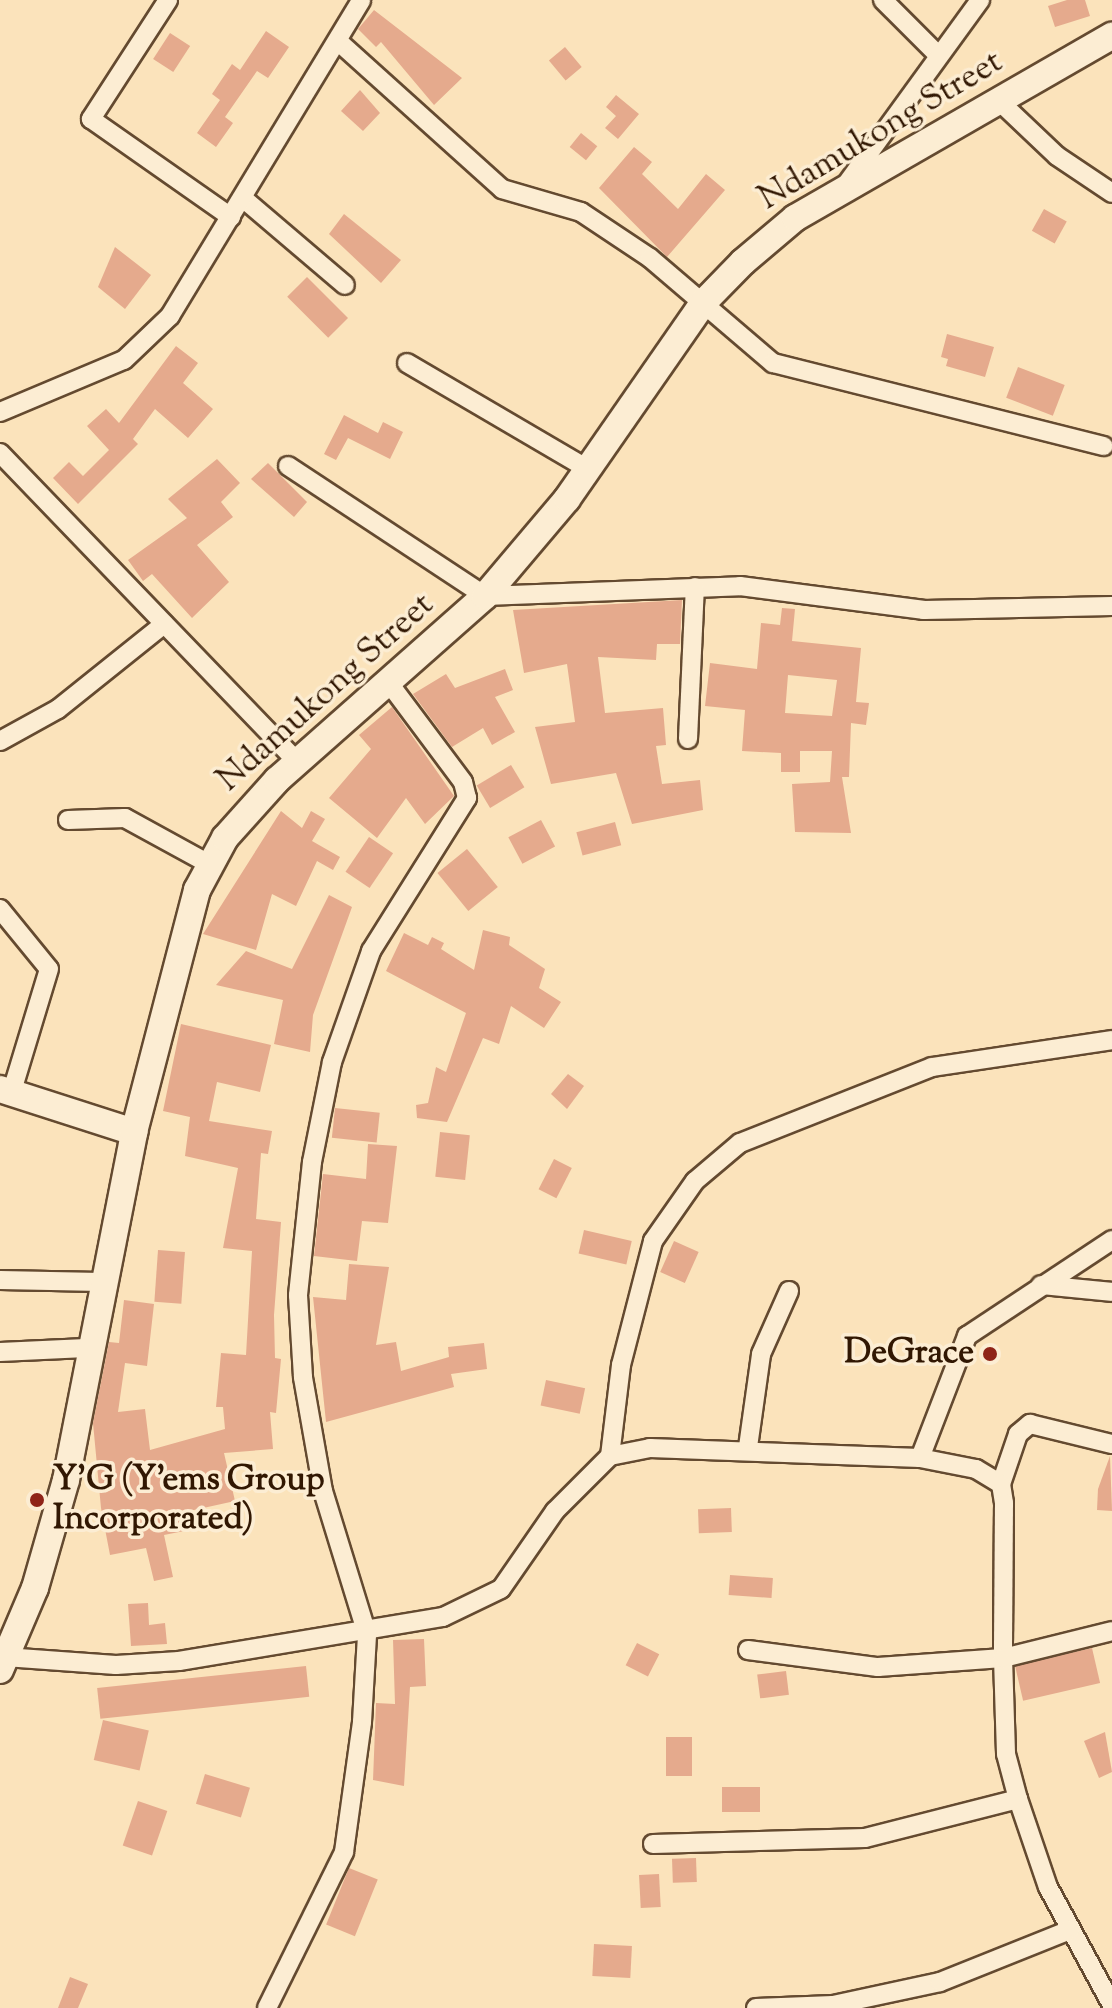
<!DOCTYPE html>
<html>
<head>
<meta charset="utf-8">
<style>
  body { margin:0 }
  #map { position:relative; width:1112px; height:2008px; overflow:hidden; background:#fbe3bb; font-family:"Sorts Mill Goudy",serif }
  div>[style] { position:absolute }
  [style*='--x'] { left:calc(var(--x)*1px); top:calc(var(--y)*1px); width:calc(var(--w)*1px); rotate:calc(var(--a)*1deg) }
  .building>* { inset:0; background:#e5aa8d; transform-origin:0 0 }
  .roads { filter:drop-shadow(2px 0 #644a30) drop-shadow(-2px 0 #644a30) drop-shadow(0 2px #644a30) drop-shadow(0 -2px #644a30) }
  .street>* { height:18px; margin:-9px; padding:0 9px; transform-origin:9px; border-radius:9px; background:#fcedd3 }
  .secondary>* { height:26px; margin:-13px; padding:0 13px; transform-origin:13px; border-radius:13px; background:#fcedd3 }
  .dots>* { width:22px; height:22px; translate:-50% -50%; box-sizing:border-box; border:4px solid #fcedd3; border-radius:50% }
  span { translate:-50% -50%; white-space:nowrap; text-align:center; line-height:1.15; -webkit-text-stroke:7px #fcedd3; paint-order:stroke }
  .street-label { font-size:34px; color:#311702 }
  .poi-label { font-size:34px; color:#311702; font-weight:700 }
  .right { translate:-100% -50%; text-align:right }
  .left { translate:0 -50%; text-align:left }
</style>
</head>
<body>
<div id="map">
  <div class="building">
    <div style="clip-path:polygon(1067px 0,1085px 0,1090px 16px,1055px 27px,1048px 6px)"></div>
    <div style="clip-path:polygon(374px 10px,462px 78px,434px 105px,381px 42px,376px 47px,358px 29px)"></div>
    <div style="clip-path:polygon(266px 31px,289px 47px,268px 78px,257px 71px,225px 117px,233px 123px,216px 147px,197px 133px,220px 100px,212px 94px,232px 64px,240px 70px)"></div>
    <div style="left:170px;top:33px;width:24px;height:31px;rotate:33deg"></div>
    <div style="left:565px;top:47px;width:26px;height:21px;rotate:50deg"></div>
    <div style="clip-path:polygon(360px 90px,380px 113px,363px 131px,341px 111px)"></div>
    <div style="clip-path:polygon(616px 95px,639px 114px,618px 139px,605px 128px,616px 116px,606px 107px)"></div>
    <div style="left:581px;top:133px;width:21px;height:18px;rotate:39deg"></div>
    <div style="clip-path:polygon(634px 147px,652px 162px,642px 174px,678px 209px,706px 174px,725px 190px,667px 257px,599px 188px)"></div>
    <div style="left:1044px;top:209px;width:26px;height:25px;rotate:29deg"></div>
    <div style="clip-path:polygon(344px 214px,401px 260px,381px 283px,329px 234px)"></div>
    <div style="clip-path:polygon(115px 247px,151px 275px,125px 309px,98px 287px)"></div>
    <div style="left:307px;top:277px;width:58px;height:28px;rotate:45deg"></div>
    <div style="clip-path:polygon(947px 334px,994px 347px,985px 377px,946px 366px,948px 359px,941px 357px)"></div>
    <div style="clip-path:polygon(176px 346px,198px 363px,183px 383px,213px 409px,188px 438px,155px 409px,133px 439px,138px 444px,78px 504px,53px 478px,69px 462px,83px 476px,109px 450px,87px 426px,106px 409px,119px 423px)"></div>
    <div style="left:1018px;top:367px;width:50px;height:33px;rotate:21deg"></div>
    <div style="clip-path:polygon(344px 415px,378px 433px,383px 422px,403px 432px,390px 459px,348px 438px,336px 460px,324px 454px)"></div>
    <div style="clip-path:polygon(217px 459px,240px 483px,221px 502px,233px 517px,197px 545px,229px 582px,192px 618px,152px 574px,143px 581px,128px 560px,187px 518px,168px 499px)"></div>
    <div style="clip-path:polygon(268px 463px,307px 502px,294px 517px,251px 479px)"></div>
    <div style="clip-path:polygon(682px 600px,680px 644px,657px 644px,656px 660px,598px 657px,605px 713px,663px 708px,666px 745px,656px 746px,662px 784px,700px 780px,703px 810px,632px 824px,616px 773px,551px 784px,535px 727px,575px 722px,567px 664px,524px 673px,513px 610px)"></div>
    <div style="clip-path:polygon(evenodd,782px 608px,795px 609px,792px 641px,861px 648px,856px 702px,869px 703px,866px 725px,851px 723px,849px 777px,842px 777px,851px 833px,795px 832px,792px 784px,830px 782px,832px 751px,800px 751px,800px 772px,781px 772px,781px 753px,742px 751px,745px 710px,705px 706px,710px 663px,757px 669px,761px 623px,780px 625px,782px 608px,788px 675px,837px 680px,832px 716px,785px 713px,788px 675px)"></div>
    <div style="clip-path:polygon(505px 669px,513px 690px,495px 697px,515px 732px,492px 745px,483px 728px,452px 747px,413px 694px,446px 674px,455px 688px)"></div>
    <div style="clip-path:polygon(392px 707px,454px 796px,425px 824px,406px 798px,377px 838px,329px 798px,371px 749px,359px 735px)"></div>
    <div style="left:511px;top:765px;width:26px;height:40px;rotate:59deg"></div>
    <div style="clip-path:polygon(281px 811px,302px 828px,311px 811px,325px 819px,312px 841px,340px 857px,333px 870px,317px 861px,296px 906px,272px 894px,256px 950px,203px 934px)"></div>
    <div style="left:541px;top:820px;width:30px;height:37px;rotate:62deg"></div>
    <div style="left:615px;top:822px;width:24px;height:40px;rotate:75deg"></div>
    <div style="left:369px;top:837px;width:29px;height:42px;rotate:34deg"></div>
    <div style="left:467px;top:849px;width:49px;height:38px;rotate:51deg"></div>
    <div style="clip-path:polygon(329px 895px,352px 907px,313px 1015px,310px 1052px,274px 1044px,283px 1000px,216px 985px,246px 951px,292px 969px)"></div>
    <div style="clip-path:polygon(483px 930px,510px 937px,509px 945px,545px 969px,539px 988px,561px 1002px,544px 1028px,511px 1006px,499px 1044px,483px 1038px,447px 1122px,417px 1118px,416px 1105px,428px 1103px,436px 1067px,446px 1072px,466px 1013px,386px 971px,404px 933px,428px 945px,432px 937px,444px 943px,441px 949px,474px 970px)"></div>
    <div style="clip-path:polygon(181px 1024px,271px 1045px,260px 1092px,217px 1082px,209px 1121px,272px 1131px,268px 1154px,261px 1153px,256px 1219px,281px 1222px,274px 1315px,275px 1358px,281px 1359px,276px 1413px,270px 1412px,273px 1449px,224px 1453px,235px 1501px,185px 1512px,189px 1530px,164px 1535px,173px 1577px,154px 1581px,146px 1548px,110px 1555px,101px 1508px,93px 1423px,109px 1342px,119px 1343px,124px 1300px,154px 1304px,147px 1366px,125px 1363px,118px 1412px,145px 1409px,150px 1450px,225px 1429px,223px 1407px,216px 1407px,221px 1353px,246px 1355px,252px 1251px,223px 1248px,238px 1168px,185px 1156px,190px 1117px,163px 1111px)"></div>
    <div style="clip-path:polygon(568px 1074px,584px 1086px,567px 1109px,551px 1094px)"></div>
    <div style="left:335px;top:1108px;width:45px;height:30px;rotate:6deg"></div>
    <div style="left:440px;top:1132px;width:30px;height:45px;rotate:6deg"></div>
    <div style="clip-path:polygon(368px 1144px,397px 1146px,388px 1223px,362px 1221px,357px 1261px,314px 1256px,323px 1174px,366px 1179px)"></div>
    <div style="left:554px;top:1159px;width:20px;height:34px;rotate:27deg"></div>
    <div style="left:584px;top:1230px;width:49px;height:24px;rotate:13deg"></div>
    <div style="left:674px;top:1241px;width:27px;height:34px;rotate:24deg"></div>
    <div style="left:158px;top:1250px;width:27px;height:52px;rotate:4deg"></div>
    <div style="clip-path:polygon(349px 1264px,389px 1267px,376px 1345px,396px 1342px,401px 1371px,449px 1357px,448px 1347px,484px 1343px,487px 1369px,451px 1374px,454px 1387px,326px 1422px,313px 1297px,346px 1300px)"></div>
    <div style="left:546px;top:1380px;width:40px;height:26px;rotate:12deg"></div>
    <div style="clip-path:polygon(1110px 1456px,1112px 1511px,1097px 1510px,1098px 1489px)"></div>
    <div style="left:731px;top:1508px;width:24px;height:33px;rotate:88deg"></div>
    <div style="left:730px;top:1575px;width:43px;height:20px;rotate:4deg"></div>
    <div style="clip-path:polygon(148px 1603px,149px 1625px,165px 1623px,167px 1644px,131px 1646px,128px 1604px)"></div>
    <div style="clip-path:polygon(424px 1639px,426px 1686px,410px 1687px,404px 1786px,373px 1780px,376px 1703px,395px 1704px,393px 1640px)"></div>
    <div style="left:637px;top:1643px;width:25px;height:25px;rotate:27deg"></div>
    <div style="left:1092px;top:1648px;width:36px;height:79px;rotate:77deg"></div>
    <div style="left:306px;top:1666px;width:31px;height:210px;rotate:84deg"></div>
    <div style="left:786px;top:1671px;width:24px;height:29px;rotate:83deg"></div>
    <div style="left:103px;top:1720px;width:47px;height:41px;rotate:13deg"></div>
    <div style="clip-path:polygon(1105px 1732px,1112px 1772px,1099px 1778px,1084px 1741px)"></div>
    <div style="left:666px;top:1737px;width:26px;height:39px"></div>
    <div style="left:205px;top:1774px;width:47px;height:31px;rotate:17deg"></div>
    <div style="left:722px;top:1787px;width:38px;height:25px"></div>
    <div style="left:138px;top:1801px;width:31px;height:47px;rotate:19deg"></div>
    <div style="left:696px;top:1858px;width:24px;height:24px;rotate:88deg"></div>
    <div style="left:349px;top:1868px;width:31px;height:61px;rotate:22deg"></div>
    <div style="left:659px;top:1874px;width:33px;height:20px;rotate:87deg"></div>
    <div style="left:594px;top:1944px;width:38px;height:32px;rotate:3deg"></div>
    <div style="clip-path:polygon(70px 1977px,88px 1984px,78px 2008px,58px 2008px)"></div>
  </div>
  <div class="roads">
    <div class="street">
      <div style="--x:168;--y:0;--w:142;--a:122.9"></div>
      <div style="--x:91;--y:119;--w:171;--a:35"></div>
      <div style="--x:883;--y:0;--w:74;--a:45"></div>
      <div style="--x:340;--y:43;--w:218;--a:42"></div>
      <div style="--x:502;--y:189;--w:82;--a:16.2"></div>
      <div style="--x:581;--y:212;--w:83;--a:33.7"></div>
      <div style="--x:650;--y:258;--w:162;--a:40.5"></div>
      <div style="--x:773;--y:363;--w:341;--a:14.1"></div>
      <div style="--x:998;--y:100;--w:81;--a:43.5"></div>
      <div style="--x:1057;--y:156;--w:66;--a:33.9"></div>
      <div style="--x:845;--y:186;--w:230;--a:-54"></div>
      <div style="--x:245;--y:200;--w:131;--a:40.4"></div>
      <div style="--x:407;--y:363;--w:210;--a:30.4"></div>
      <div style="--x:0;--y:412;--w:134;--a:-22.8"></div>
      <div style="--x:124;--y:360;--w:64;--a:-43.7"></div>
      <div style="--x:170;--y:316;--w:369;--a:-58.8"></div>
      <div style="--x:0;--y:453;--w:431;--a:46.1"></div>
      <div style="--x:288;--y:466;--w:236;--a:33.4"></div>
      <div style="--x:485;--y:596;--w:255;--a:-2.2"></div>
      <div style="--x:740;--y:586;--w:186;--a:7.4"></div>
      <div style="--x:924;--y:610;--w:188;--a:-1.2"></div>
      <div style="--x:688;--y:739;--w:152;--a:-87.4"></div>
      <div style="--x:0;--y:741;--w:66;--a:-28.9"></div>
      <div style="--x:58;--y:709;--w:136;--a:-38.7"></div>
      <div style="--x:68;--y:820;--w:57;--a:-2"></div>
      <div style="--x:125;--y:818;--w:96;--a:28.7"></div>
      <div style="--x:0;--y:909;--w:77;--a:50.8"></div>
      <div style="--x:49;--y:969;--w:127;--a:106.9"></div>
      <div style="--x:0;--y:1280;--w:101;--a:1.1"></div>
      <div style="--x:1041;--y:1285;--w:71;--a:5.6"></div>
      <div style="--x:0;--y:1352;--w:86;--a:-2.7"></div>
      <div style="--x:748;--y:1447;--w:94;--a:-82"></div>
      <div style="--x:761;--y:1354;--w:69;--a:-66"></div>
      <div style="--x:610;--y:1456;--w:92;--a:-83.1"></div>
      <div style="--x:621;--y:1365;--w:128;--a:-75.5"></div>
      <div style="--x:653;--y:1241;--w:73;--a:-55"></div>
      <div style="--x:695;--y:1181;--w:59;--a:-40.2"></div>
      <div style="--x:740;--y:1143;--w:206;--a:-21.6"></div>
      <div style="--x:932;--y:1067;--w:182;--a:-8.5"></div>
      <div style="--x:920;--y:1458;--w:131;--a:-68.9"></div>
      <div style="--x:967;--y:1336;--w:174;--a:-33.5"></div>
      <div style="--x:1001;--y:1484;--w:53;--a:-71.2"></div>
      <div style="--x:1018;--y:1434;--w:16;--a:-40"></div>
      <div style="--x:1030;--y:1424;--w:84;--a:13.7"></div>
      <div style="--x:748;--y:1650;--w:131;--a:7.5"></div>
      <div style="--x:878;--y:1667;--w:125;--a:-4.1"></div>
      <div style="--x:1003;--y:1658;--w:96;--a:88.2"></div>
      <div style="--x:1006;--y:1754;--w:47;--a:75.1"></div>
      <div style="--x:1018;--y:1799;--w:93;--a:71.2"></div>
      <div style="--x:1048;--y:1887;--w:134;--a:61.5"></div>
      <div style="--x:5;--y:1657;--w:111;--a:4.1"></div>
      <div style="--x:116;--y:1665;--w:63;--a:-3.6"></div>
      <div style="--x:179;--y:1661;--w:268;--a:-9.5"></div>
      <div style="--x:443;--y:1617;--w:64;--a:-25.8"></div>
      <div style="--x:501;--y:1589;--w:95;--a:-55.3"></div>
      <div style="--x:555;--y:1511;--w:78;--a:-45"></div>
      <div style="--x:610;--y:1456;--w:41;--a:-11.3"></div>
      <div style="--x:650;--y:1448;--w:270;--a:2.1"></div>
      <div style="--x:920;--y:1458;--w:57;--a:11.1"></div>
      <div style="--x:976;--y:1469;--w:29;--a:31"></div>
      <div style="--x:1001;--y:1484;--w:19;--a:81"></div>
      <div style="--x:1004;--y:1503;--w:155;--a:90.4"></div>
      <div style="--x:1003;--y:1658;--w:112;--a:-13.9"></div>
      <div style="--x:653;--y:1844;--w:212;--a:-1.6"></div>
      <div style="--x:865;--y:1838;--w:158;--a:-14.3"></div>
      <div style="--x:267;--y:2008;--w:174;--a:-63.7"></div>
      <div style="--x:344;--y:1852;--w:131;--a:-82.1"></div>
      <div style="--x:362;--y:1722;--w:88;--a:-86.7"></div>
      <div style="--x:367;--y:1634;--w:150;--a:-107.1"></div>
      <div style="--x:323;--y:1491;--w:116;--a:-100"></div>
      <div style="--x:303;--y:1377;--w:82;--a:-93.5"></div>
      <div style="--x:298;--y:1295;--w:134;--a:-84"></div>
      <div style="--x:312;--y:1162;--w:102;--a:-78.7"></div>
      <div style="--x:332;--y:1062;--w:118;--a:-70.6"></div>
      <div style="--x:371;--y:951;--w:181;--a:-57.9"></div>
      <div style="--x:467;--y:798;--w:16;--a:-104"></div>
      <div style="--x:463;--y:782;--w:124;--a:-126.8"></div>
      <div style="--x:756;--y:2008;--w:77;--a:-2.2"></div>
      <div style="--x:833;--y:2005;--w:109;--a:-12.1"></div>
      <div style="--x:940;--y:1982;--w:140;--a:-21.8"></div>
    </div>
    <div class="secondary">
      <div style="--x:0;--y:1089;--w:141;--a:17.8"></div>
      <div style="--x:0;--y:1670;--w:89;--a:-66.9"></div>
      <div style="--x:35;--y:1588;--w:112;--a:-74"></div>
      <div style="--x:66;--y:1480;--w:355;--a:-78.9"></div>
      <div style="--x:134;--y:1132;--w:250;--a:-75.4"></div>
      <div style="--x:197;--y:890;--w:59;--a:-61.7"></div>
      <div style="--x:225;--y:838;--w:78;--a:-48.1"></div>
      <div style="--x:277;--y:780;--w:278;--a:-41.5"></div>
      <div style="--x:485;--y:596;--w:127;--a:-49.8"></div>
      <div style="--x:567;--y:499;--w:240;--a:-55.2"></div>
      <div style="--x:704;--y:302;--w:56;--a:-45.7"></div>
      <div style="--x:743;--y:262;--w:68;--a:-40.2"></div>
      <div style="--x:795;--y:218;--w:366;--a:-29.9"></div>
    </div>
  </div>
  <div class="dots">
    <div style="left:990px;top:1354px;background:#8f2418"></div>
    <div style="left:37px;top:1500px;background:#8f2418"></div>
  </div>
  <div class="street-label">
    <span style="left:881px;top:131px;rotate:-31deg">Ndamukong Street</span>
    <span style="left:326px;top:693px;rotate:-42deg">Ndamukong Street</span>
  </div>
  <div class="poi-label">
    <span class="right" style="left:974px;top:1354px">DeGrace</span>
    <span class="left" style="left:53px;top:1500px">Y'G (Y'ems Group<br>Incorporated)</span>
  </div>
</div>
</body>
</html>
